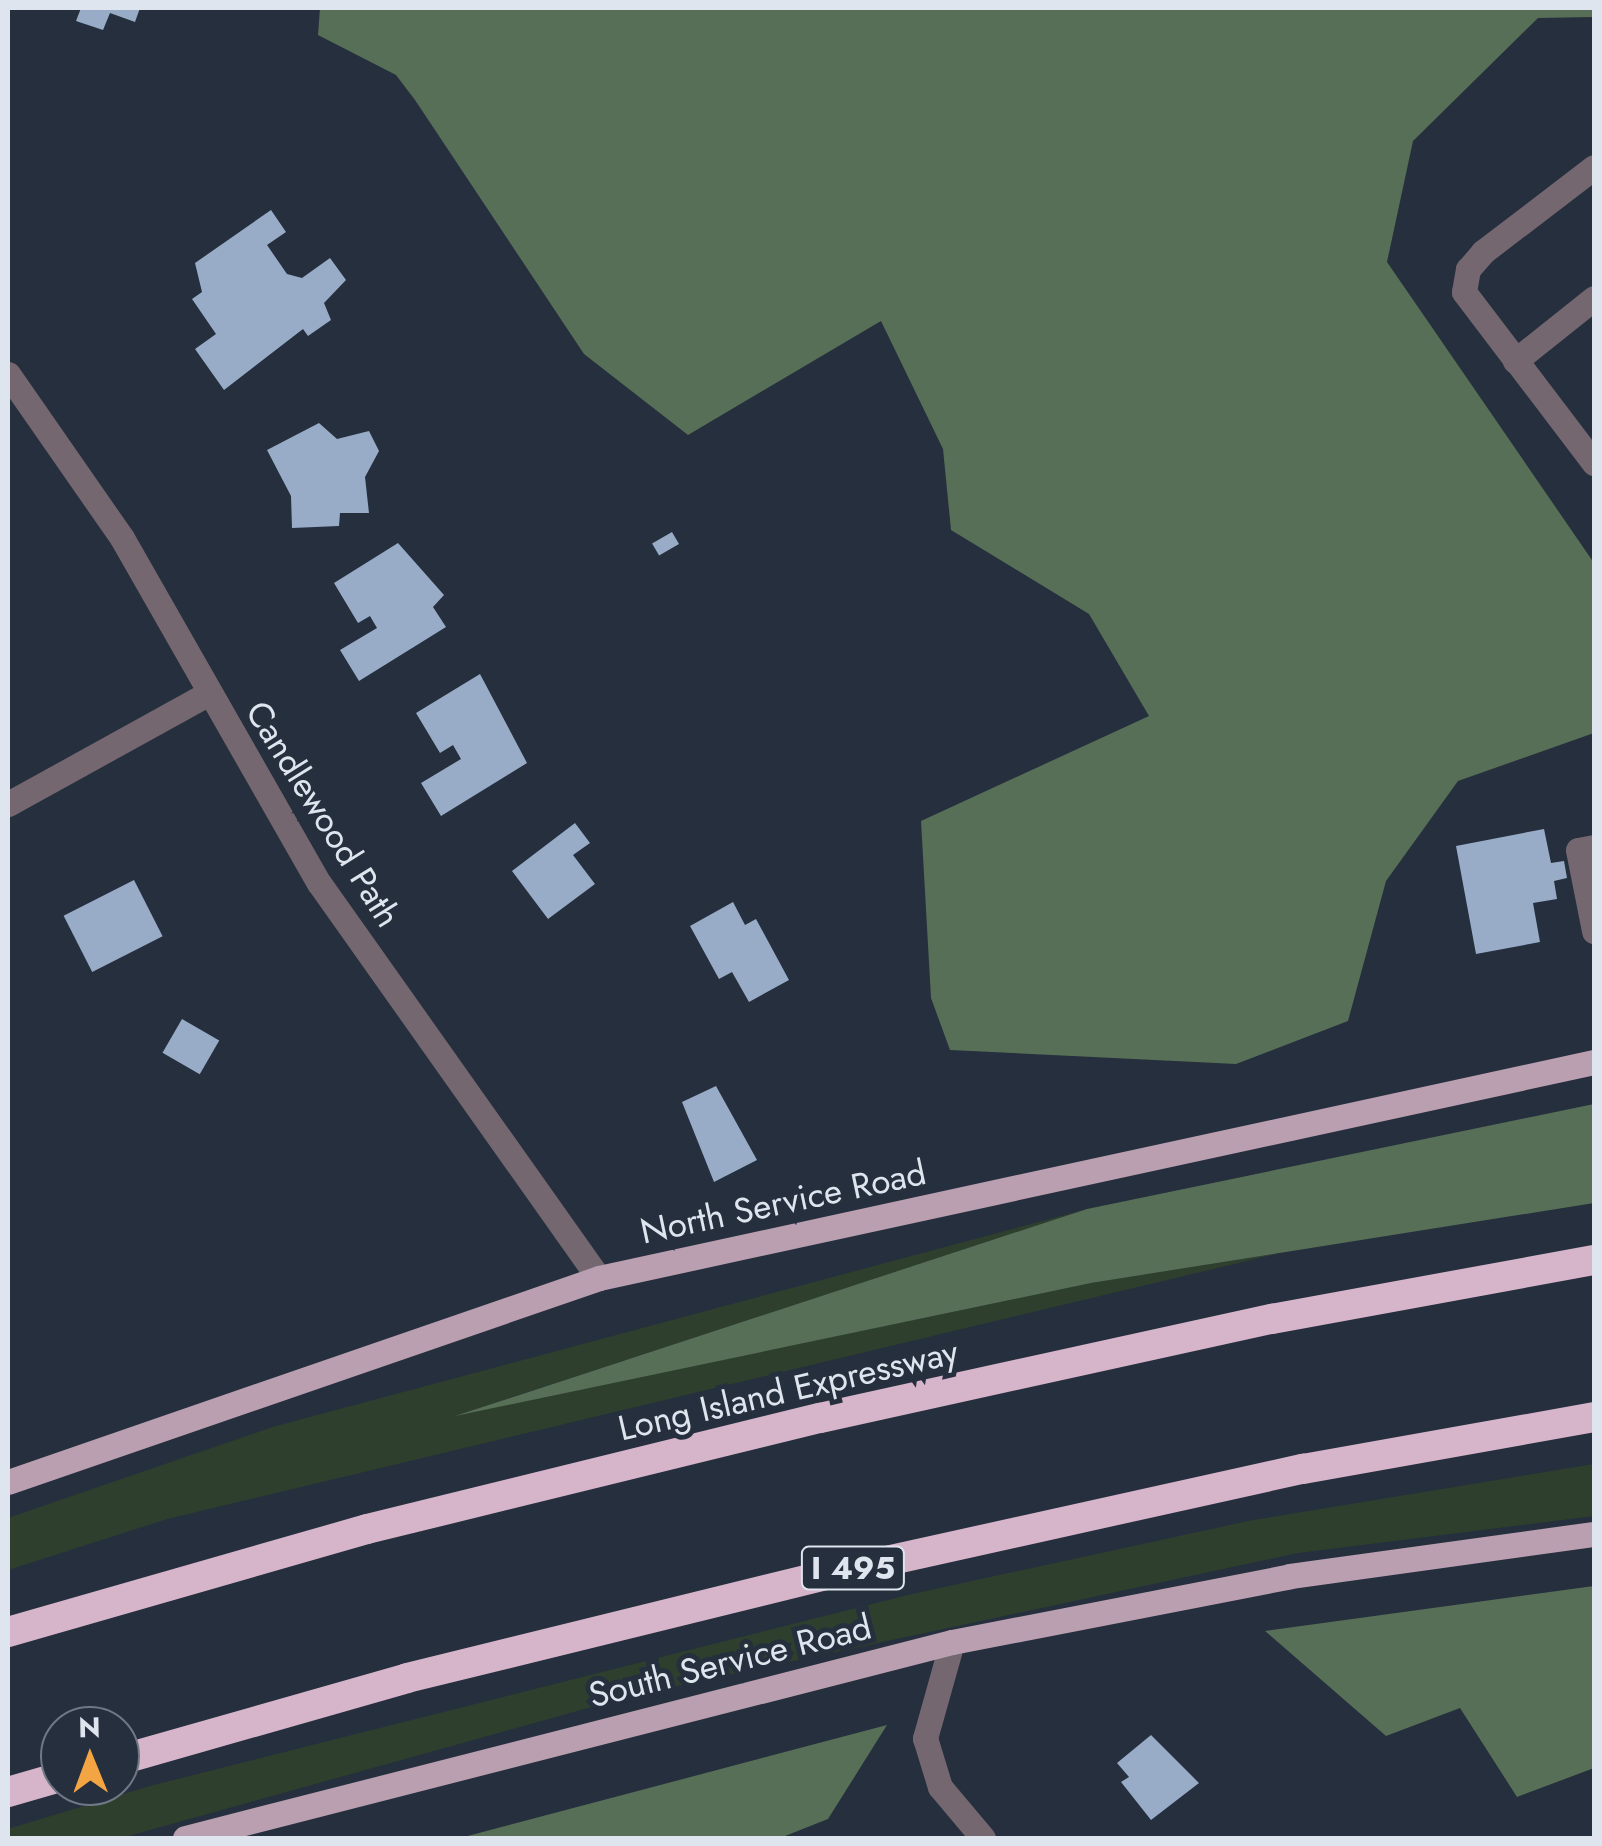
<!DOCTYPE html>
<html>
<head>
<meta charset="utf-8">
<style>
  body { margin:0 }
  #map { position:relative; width:1602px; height:1846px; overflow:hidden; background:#252f3d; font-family:Jost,sans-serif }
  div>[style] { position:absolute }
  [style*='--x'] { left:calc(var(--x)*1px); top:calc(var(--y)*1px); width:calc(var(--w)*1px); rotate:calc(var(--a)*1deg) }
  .green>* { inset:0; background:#2e402d }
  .forest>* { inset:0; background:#576f56 }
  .building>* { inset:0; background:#98acc8; transform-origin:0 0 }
  .minor>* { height:25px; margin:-12.5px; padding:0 12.5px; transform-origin:12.5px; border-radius:12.5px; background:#756770 }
  .major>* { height:25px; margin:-12.5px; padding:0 12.5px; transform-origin:12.5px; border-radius:12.5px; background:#ba9fb1 }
  .highway>* { height:30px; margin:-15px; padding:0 15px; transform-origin:15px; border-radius:15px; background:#d6b5cb }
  span { translate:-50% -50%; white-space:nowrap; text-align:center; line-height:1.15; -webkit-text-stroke:10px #252f3d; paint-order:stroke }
  .shield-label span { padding:2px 8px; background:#252f3d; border:2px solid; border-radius:8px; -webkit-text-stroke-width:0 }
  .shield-label { font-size:32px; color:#dfe5ee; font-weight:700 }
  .street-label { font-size:35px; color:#dfe5ee }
  .frame { position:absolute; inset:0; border:10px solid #dfe5ee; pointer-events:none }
  .north { position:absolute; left:40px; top:1706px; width:100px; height:100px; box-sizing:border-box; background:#252f3d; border:2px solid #6f7884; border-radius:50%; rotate:359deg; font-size:28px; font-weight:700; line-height:40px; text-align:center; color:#dfe5ee }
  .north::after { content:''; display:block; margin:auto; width:35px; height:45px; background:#f3a443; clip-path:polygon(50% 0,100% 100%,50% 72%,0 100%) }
</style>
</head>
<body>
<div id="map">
  <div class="green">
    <div style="clip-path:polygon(1087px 1209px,464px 1413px,1091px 1283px,1280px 1253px,167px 1519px,8px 1570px,8px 1518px,276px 1426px)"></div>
    <div style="clip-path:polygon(1594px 1464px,1594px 1516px,1298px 1553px,635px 1695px,121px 1838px,8px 1838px,8px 1829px,150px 1786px,908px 1595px,1253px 1520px)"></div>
  </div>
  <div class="forest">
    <div style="clip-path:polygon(320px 8px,1594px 8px,1594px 17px,1538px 18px,1413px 141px,1387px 262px,1594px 563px,1594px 733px,1458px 781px,1386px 881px,1348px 1021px,1236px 1064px,950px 1050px,931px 998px,921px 821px,1149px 716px,1089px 614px,951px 530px,943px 449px,881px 321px,688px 435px,584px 354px,415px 100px,396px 75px,318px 35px)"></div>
    <div style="clip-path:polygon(1594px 1104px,1594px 1203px,1091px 1283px,455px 1416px,1087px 1209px)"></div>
    <div style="clip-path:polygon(1594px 1586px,1594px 1768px,1517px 1797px,1460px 1708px,1386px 1736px,1265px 1631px)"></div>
    <div style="clip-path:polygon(887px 1725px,828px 1819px,780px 1838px,460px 1838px)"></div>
  </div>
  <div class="building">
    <div style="clip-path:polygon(81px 8px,140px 8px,135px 22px,110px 13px,103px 30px,76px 21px)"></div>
    <div style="clip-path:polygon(271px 210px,286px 232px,267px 245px,287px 274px,302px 278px,330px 258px,346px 280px,324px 303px,331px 320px,308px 336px,303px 329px,224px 390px,195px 349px,216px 334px,192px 299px,202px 292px,195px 263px)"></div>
    <div style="clip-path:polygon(319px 423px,337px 439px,369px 431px,379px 451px,365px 477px,369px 513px,340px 513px,339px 526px,292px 528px,291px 496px,267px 450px)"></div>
    <div style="left:672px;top:532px;width:14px;height:23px;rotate:60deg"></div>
    <div style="clip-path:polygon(398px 543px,444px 595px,433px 607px,446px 627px,359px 681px,340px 650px,377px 628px,370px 616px,358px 623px,334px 583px)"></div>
    <div style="clip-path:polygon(480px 674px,527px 763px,441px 816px,421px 783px,461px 759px,453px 745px,440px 753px,416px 713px)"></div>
    <div style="clip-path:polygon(575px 823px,590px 843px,573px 855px,595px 884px,548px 919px,512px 871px)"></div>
    <div style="clip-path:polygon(1544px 829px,1551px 863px,1564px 861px,1567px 878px,1554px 881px,1557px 899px,1533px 903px,1540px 942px,1476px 954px,1456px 846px)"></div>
    <div style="left:134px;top:880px;width:63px;height:79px;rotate:63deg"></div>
    <div style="clip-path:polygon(733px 902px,745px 925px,756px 919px,789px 980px,749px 1002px,732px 972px,719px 979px,690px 926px)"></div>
    <div style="left:182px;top:1019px;width:43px;height:39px;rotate:30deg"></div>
    <div style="clip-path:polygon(716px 1086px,757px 1160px,714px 1182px,682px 1102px)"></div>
    <div style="clip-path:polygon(1151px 1735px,1199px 1783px,1151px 1820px,1121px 1782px,1129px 1777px,1117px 1763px)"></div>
  </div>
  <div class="minor">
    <div style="--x:1594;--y:167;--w:140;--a:142.6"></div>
    <div style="--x:1483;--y:252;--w:23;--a:131"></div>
    <div style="--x:1468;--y:269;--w:23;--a:100"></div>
    <div style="--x:1464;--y:292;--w:215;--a:52.8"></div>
    <div style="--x:1515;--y:361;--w:101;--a:-38.6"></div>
    <div style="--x:8;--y:374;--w:200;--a:55.2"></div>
    <div style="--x:122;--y:538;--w:397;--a:60.3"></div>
    <div style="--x:319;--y:883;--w:484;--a:54.7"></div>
    <div style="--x:8;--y:804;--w:227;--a:-28.9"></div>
    <div style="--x:1594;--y:847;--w:16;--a:169"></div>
    <div style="--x:1578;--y:850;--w:83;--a:78.8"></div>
    <div style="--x:952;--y:1642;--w:100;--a:105.7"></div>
    <div style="--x:925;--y:1738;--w:51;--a:73"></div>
    <div style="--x:940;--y:1787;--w:67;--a:49.9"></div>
  </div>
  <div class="major">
    <div style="--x:8;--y:1482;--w:625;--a:-19.04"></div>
    <div style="--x:599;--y:1278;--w:1018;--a:-12.25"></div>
    <div style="--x:185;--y:1838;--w:792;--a:-14.33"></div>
    <div style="--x:952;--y:1642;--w:344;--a:-11"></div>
    <div style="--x:1290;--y:1576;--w:307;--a:-7.9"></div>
  </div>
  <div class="highway">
    <div style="--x:8;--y:1632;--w:373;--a:-16"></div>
    <div style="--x:367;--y:1529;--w:466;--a:-13.8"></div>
    <div style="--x:820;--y:1418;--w:463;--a:-12.4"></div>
    <div style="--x:1272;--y:1319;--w:327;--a:-10.4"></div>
    <div style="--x:120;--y:1760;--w:298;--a:-15.9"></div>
    <div style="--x:407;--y:1678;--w:461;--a:-13.8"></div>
    <div style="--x:855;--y:1568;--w:459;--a:-12.5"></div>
    <div style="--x:1303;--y:1469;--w:296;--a:-10.1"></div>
    <div style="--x:8;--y:1792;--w:54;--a:-16.1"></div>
  </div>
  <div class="shield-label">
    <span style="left:853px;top:1568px">I 495</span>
  </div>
  <div class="street-label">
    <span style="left:323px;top:814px;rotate:58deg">Candlewood Path</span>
    <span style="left:783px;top:1202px;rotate:-12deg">North Service Road</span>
    <span style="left:788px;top:1390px;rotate:-13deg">Long Island Expressway</span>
    <span style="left:730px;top:1661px;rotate:-14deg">South Service Road</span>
  </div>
  <div class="frame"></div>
  <div class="north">N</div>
</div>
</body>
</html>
